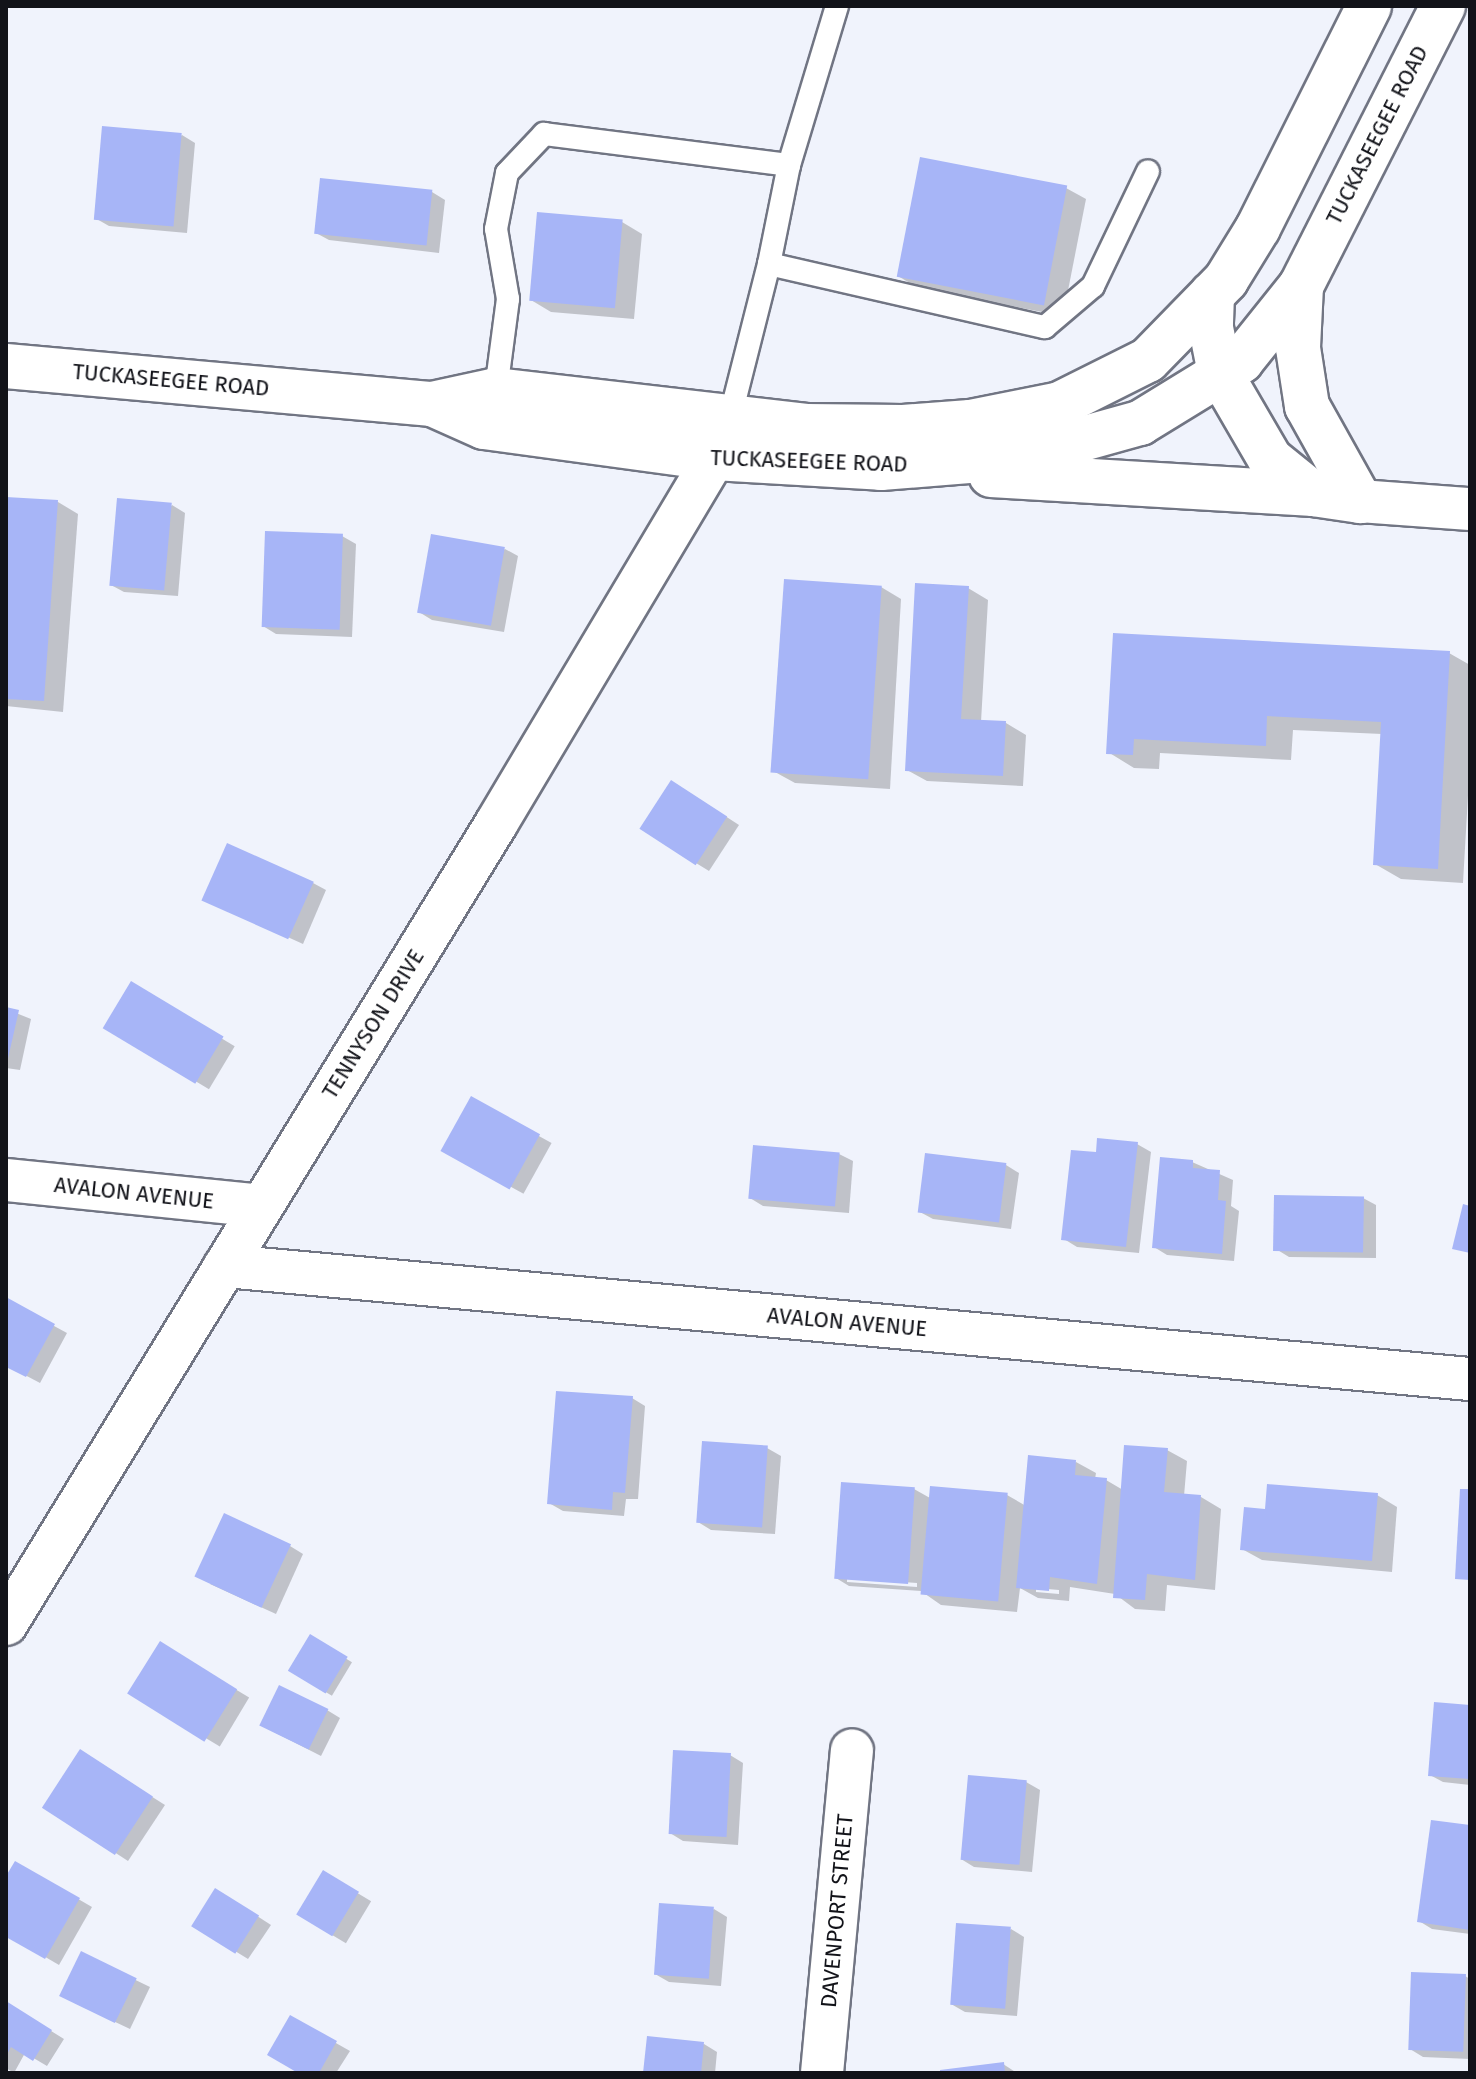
<!DOCTYPE html>
<html>
<head>
<meta charset="utf-8">
<style>
  body { margin:0 }
  #map { position:relative; width:1476px; height:2079px; overflow:hidden; background:#f0f3fc; font-family:"Fira Sans",sans-serif }
  div>[style] { position:absolute }
  [style*='--x'] { left:calc(var(--x)*1px); top:calc(var(--y)*1px); width:calc(var(--w)*1px); rotate:calc(var(--a)*1deg) }
  .shadow>* { inset:0; background:#0003; transform-origin:0 0 }
  .building>* { inset:0; background:#a7b5f7; transform-origin:0 0 }
  .roads { filter:drop-shadow(2px 0 #717583) drop-shadow(-2px 0 #717583) drop-shadow(0 2px #717583) drop-shadow(0 -2px #717583) }
  .service>* { height:22px; margin:-11px; padding:0 11px; transform-origin:11px; border-radius:11px; background:#fff }
  .minor>* { height:42px; margin:-21px; padding:0 21px; transform-origin:21px; border-radius:21px; background:#fff }
  .secondary>* { height:44px; margin:-22px; padding:0 22px; transform-origin:22px; border-radius:22px; background:#fff }
  span { translate:-50% -50%; white-space:nowrap; text-align:center; line-height:1.15; -webkit-text-stroke:7px #fff; paint-order:stroke }
  .street-label { font-size:22px; color:#121319 }
  .frame { position:absolute; inset:0; border:8px solid #121319; pointer-events:none }
</style>
</head>
<body>
<div id="map">
  <div class="shadow">
    <div style="clip-path:polygon(182px 135px,195px 143px,187px 233px,109px 226px,95px 218px)"></div>
    <div style="clip-path:polygon(1066px 188px,1086px 199px,1063px 316px,918px 288px,898px 276px)"></div>
    <div style="clip-path:polygon(432px 192px,445px 200px,439px 253px,329px 240px,316px 233px)"></div>
    <div style="clip-path:polygon(622px 222px,642px 234px,634px 319px,551px 312px,531px 300px)"></div>
    <div style="clip-path:polygon(6px 499px,58px 502px,78px 514px,63px 712px,6px 706px)"></div>
    <div style="clip-path:polygon(172px 505px,185px 513px,178px 596px,124px 592px,111px 585px)"></div>
    <div style="clip-path:polygon(342px 536px,356px 544px,352px 637px,276px 634px,263px 626px)"></div>
    <div style="clip-path:polygon(505px 549px,518px 556px,504px 632px,432px 620px,419px 612px)"></div>
    <div style="clip-path:polygon(881px 587px,901px 599px,890px 789px,795px 783px,775px 772px)"></div>
    <div style="clip-path:polygon(968px 588px,988px 600px,981px 722px,1006px 723px,1026px 735px,1023px 786px,927px 781px,907px 770px)"></div>
    <div style="clip-path:polygon(1115px 635px,1449px 653px,1470px 665px,1470px 761px,1463px 883px,1401px 879px,1375px 864px,1382px 734px,1293px 730px,1291px 760px,1160px 753px,1159px 769px,1134px 768px,1108px 752px)"></div>
    <div style="clip-path:polygon(685px 790px,739px 825px,709px 871px,696px 863px)"></div>
    <div style="clip-path:polygon(313px 883px,326px 890px,303px 944px,204px 899px)"></div>
    <div style="left:131px;top:984px;width:121px;height:50px;rotate:31deg"></div>
    <div style="clip-path:polygon(6px 1009px,31px 1019px,20px 1070px,6px 1068px)"></div>
    <div style="left:472px;top:1099px;width:91px;height:58px;rotate:29deg"></div>
    <div style="clip-path:polygon(1137px 1144px,1151px 1152px,1139px 1253px,1077px 1247px,1064px 1239px,1098px 1155px)"></div>
    <div style="clip-path:polygon(839px 1154px,853px 1161px,849px 1213px,763px 1206px,750px 1198px)"></div>
    <div style="clip-path:polygon(1192px 1162px,1233px 1180px,1231px 1206px,1239px 1211px,1234px 1261px,1167px 1255px,1154px 1247px)"></div>
    <div style="clip-path:polygon(1006px 1165px,1019px 1173px,1011px 1229px,933px 1219px,920px 1212px)"></div>
    <div style="clip-path:polygon(1363px 1198px,1376px 1205px,1376px 1258px,1289px 1257px,1276px 1249px)"></div>
    <div style="clip-path:polygon(6px 1300px,67px 1333px,40px 1383px,6px 1365px)"></div>
    <div style="clip-path:polygon(632px 1398px,645px 1406px,638px 1499px,626px 1499px,624px 1516px,563px 1511px,549px 1503px)"></div>
    <div style="clip-path:polygon(767px 1448px,781px 1456px,775px 1534px,711px 1530px,698px 1522px)"></div>
    <div style="clip-path:polygon(evenodd,1167px 1450px,1187px 1461px,1184px 1496px,1201px 1497px,1221px 1509px,1215px 1590px,1167px 1585px,1165px 1611px,1135px 1609px,1115px 1594px,1070px 1587px,1069px 1601px,1038px 1598px,1020px 1588px,1017px 1612px,941px 1605px,921px 1591px,849px 1586px,836px 1578px,914px 1489px,930px 1498px,1007px 1495px,1026px 1506px,1076px 1462px,1096px 1473px,1095px 1479px,1106px 1480px,1123px 1490px,1167px 1450px,847px 1578px,917px 1583px,917px 1587px,847px 1582px,847px 1578px,1167px 1450px,1036px 1588px,1059px 1590px,1059px 1594px,1036px 1592px,1036px 1588px)"></div>
    <div style="clip-path:polygon(1377px 1495px,1397px 1507px,1392px 1572px,1262px 1560px,1242px 1549px,1267px 1511px)"></div>
    <div style="clip-path:polygon(290px 1546px,303px 1554px,276px 1614px,210px 1584px)"></div>
    <div style="left:310px;top:1637px;width:49px;height:39px;rotate:31deg"></div>
    <div style="left:160px;top:1644px;width:104px;height:57px;rotate:31deg"></div>
    <div style="clip-path:polygon(1470px 1707px,1470px 1785px,1443px 1782px,1430px 1775px)"></div>
    <div style="clip-path:polygon(327px 1710px,340px 1718px,321px 1756px,274px 1732px)"></div>
    <div style="clip-path:polygon(730px 1755px,743px 1763px,738px 1845px,683px 1841px,670px 1833px)"></div>
    <div style="clip-path:polygon(94px 1760px,165px 1805px,128px 1861px,45px 1807px)"></div>
    <div style="clip-path:polygon(1026px 1782px,1040px 1790px,1032px 1872px,974px 1867px,961px 1859px)"></div>
    <div style="clip-path:polygon(1470px 1827px,1470px 1934px,1432px 1929px,1419px 1921px)"></div>
    <div style="clip-path:polygon(16px 1863px,92px 1907px,59px 1965px,6px 1934px,6px 1880px)"></div>
    <div style="left:324px;top:1873px;width:55px;height:49px;rotate:31deg"></div>
    <div style="clip-path:polygon(229px 1898px,271px 1925px,248px 1959px,235px 1951px)"></div>
    <div style="clip-path:polygon(714px 1909px,727px 1917px,721px 1986px,669px 1982px,655px 1974px)"></div>
    <div style="clip-path:polygon(1011px 1929px,1024px 1937px,1017px 2016px,965px 2012px,951px 2004px)"></div>
    <div style="clip-path:polygon(82px 1954px,150px 1987px,130px 2029px,75px 2003px)"></div>
    <div style="clip-path:polygon(1465px 1976px,1470px 1979px,1470px 2059px,1423px 2057px,1410px 2049px)"></div>
    <div style="clip-path:polygon(6px 2003px,64px 2039px,47px 2066px,25px 2053px,14px 2073px,6px 2068px)"></div>
    <div style="clip-path:polygon(290px 2017px,350px 2051px,336px 2073px,302px 2073px)"></div>
    <div style="clip-path:polygon(704px 2044px,717px 2052px,715px 2073px,645px 2073px)"></div>
    <div style="clip-path:polygon(1003px 2064px,1017px 2073px,942px 2073px)"></div>
  </div>
  <div class="building">
    <div style="left:102px;top:126px;width:80px;height:94px;rotate:5deg"></div>
    <div style="left:920px;top:157px;width:150px;height:122px;rotate:11deg"></div>
    <div style="left:320px;top:178px;width:113px;height:56px;rotate:6deg"></div>
    <div style="left:537px;top:212px;width:86px;height:89px;rotate:5deg"></div>
    <div style="clip-path:polygon(6px 497px,58px 500px,44px 701px,6px 699px)"></div>
    <div style="left:117px;top:498px;width:55px;height:88px;rotate:5deg"></div>
    <div style="left:265px;top:531px;width:78px;height:96px;rotate:2deg"></div>
    <div style="left:431px;top:534px;width:75px;height:80px;rotate:10deg"></div>
    <div style="left:784px;top:579px;width:98px;height:194px;rotate:4deg"></div>
    <div style="clip-path:polygon(915px 583px,969px 586px,961px 719px,1006px 721px,1003px 776px,905px 771px)"></div>
    <div style="clip-path:polygon(1113px 633px,1450px 651px,1438px 869px,1373px 865px,1381px 722px,1267px 716px,1266px 746px,1134px 739px,1133px 755px,1106px 754px)"></div>
    <div style="left:671px;top:780px;width:67px;height:58px;rotate:33deg"></div>
    <div style="left:227px;top:843px;width:95px;height:63px;rotate:24deg"></div>
    <div style="left:131px;top:981px;width:108px;height:55px;rotate:31deg"></div>
    <div style="clip-path:polygon(6px 1007px,19px 1010px,7px 1063px,6px 1062px)"></div>
    <div style="left:471px;top:1096px;width:79px;height:63px;rotate:29deg"></div>
    <div style="clip-path:polygon(1097px 1138px,1138px 1142px,1126px 1247px,1061px 1240px,1071px 1150px,1096px 1152px)"></div>
    <div style="left:753px;top:1145px;width:87px;height:54px;rotate:5deg"></div>
    <div style="left:925px;top:1153px;width:82px;height:60px;rotate:7deg"></div>
    <div style="clip-path:polygon(1160px 1157px,1193px 1160px,1193px 1168px,1220px 1170px,1218px 1200px,1226px 1201px,1222px 1254px,1152px 1248px)"></div>
    <div style="left:1274px;top:1195px;width:90px;height:56px;rotate:1deg"></div>
    <div style="clip-path:polygon(1463px 1204px,1470px 1206px,1470px 1253px,1452px 1249px)"></div>
    <div style="clip-path:polygon(6px 1297px,55px 1324px,26px 1377px,6px 1367px)"></div>
    <div style="clip-path:polygon(556px 1391px,633px 1396px,625px 1493px,613px 1492px,612px 1510px,547px 1504px)"></div>
    <div style="left:702px;top:1441px;width:66px;height:82px;rotate:4deg"></div>
    <div style="clip-path:polygon(1124px 1445px,1168px 1448px,1164px 1492px,1201px 1495px,1195px 1580px,1147px 1574px,1145px 1600px,1113px 1598px)"></div>
    <div style="clip-path:polygon(1028px 1455px,1076px 1460px,1075px 1475px,1107px 1478px,1097px 1584px,1050px 1577px,1049px 1591px,1016px 1588px)"></div>
    <div style="left:841px;top:1482px;width:74px;height:97px;rotate:4deg"></div>
    <div style="clip-path:polygon(1267px 1484px,1378px 1493px,1372px 1561px,1240px 1550px,1244px 1507px,1265px 1509px)"></div>
    <div style="left:930px;top:1486px;width:78px;height:109px;rotate:5deg"></div>
    <div style="clip-path:polygon(1460px 1489px,1470px 1489px,1470px 1580px,1455px 1579px)"></div>
    <div style="left:224px;top:1513px;width:74px;height:70px;rotate:25deg"></div>
    <div style="left:310px;top:1634px;width:44px;height:43px;rotate:31deg"></div>
    <div style="left:160px;top:1641px;width:91px;height:62px;rotate:32deg"></div>
    <div style="left:279px;top:1685px;width:55px;height:45px;rotate:26deg"></div>
    <div style="clip-path:polygon(1434px 1702px,1470px 1705px,1470px 1779px,1428px 1776px)"></div>
    <div style="left:80px;top:1749px;width:87px;height:70px;rotate:33deg"></div>
    <div style="left:673px;top:1750px;width:58px;height:84px;rotate:3deg"></div>
    <div style="left:968px;top:1775px;width:59px;height:85px;rotate:5deg"></div>
    <div style="clip-path:polygon(1431px 1820px,1470px 1825px,1470px 1930px,1417px 1922px)"></div>
    <div style="clip-path:polygon(15px 1861px,80px 1898px,45px 1959px,6px 1937px,6px 1876px)"></div>
    <div style="left:323px;top:1870px;width:42px;height:52px;rotate:31deg"></div>
    <div style="left:215px;top:1888px;width:52px;height:45px;rotate:32deg"></div>
    <div style="left:659px;top:1903px;width:55px;height:72px;rotate:4deg"></div>
    <div style="left:956px;top:1923px;width:55px;height:82px;rotate:4deg"></div>
    <div style="left:81px;top:1951px;width:62px;height:50px;rotate:26deg"></div>
    <div style="left:1411px;top:1972px;width:55px;height:78px;rotate:2deg"></div>
    <div style="clip-path:polygon(6px 2001px,52px 2030px,33px 2061px,11px 2047px,6px 2056px)"></div>
    <div style="clip-path:polygon(290px 2015px,337px 2041px,319px 2073px,298px 2073px,267px 2055px)"></div>
    <div style="clip-path:polygon(647px 2036px,704px 2042px,701px 2073px,643px 2073px)"></div>
    <div style="clip-path:polygon(1004px 2062px,1005px 2073px,940px 2073px,940px 2070px)"></div>
  </div>
  <div class="roads">
    <div class="service">
      <div style="--x:769;--y:264;--w:283;--a:12.9"></div>
      <div style="--x:1045;--y:327;--w:63;--a:-40.5"></div>
      <div style="--x:1093;--y:286;--w:127;--a:-64.4"></div>
      <div style="--x:496;--y:390;--w:92;--a:-82.5"></div>
      <div style="--x:508;--y:299;--w:71;--a:-99.7"></div>
      <div style="--x:496;--y:229;--w:57;--a:-78.9"></div>
      <div style="--x:507;--y:173;--w:54;--a:-46.5"></div>
      <div style="--x:544;--y:134;--w:247;--a:7.2"></div>
      <div style="--x:730;--y:418;--w:159;--a:-75.8"></div>
      <div style="--x:769;--y:264;--w:101;--a:-78.6"></div>
      <div style="--x:789;--y:165;--w:166;--a:-73.2"></div>
    </div>
    <div class="minor">
      <div style="--x:1360;--y:501;--w:110;--a:4.2"></div>
      <div style="--x:6;--y:1180;--w:256;--a:5.8"></div>
      <div style="--x:225;--y:1266;--w:1250;--a:5.19"></div>
      <div style="--x:6;--y:1624;--w:938;--a:-58.51"></div>
      <div style="--x:496;--y:824;--w:426;--a:-59.2"></div>
      <div style="--x:714;--y:458;--w:35;--a:-68"></div>
      <div style="--x:822;--y:2073;--w:324;--a:-84.7"></div>
    </div>
    <div class="secondary">
      <div style="--x:1301;--y:286;--w:62;--a:92.8"></div>
      <div style="--x:1298;--y:348;--w:59;--a:81.2"></div>
      <div style="--x:1307;--y:406;--w:109;--a:60.8"></div>
      <div style="--x:1212;--y:294;--w:34;--a:92"></div>
      <div style="--x:1211;--y:328;--w:46;--a:78.7"></div>
      <div style="--x:1220;--y:373;--w:99;--a:59.8"></div>
      <div style="--x:1270;--y:459;--w:55;--a:39.1"></div>
      <div style="--x:6;--y:366;--w:428;--a:5.1"></div>
      <div style="--x:432;--y:404;--w:66;--a:-12.3"></div>
      <div style="--x:496;--y:390;--w:312;--a:6.6"></div>
      <div style="--x:806;--y:426;--w:97;--a:0.6"></div>
      <div style="--x:903;--y:427;--w:67;--a:-4.3"></div>
      <div style="--x:970;--y:422;--w:92;--a:-11.3"></div>
      <div style="--x:1060;--y:404;--w:98;--a:-26.6"></div>
      <div style="--x:1148;--y:360;--w:112;--a:-45.7"></div>
      <div style="--x:1226;--y:280;--w:61;--a:-58.4"></div>
      <div style="--x:1258;--y:228;--w:248;--a:-63.4"></div>
      <div style="--x:432;--y:404;--w:57;--a:23.9"></div>
      <div style="--x:484;--y:427;--w:232;--a:7.7"></div>
      <div style="--x:714;--y:458;--w:167;--a:3.4"></div>
      <div style="--x:881;--y:468;--w:88;--a:-4.5"></div>
      <div style="--x:969;--y:461;--w:78;--a:-8.9"></div>
      <div style="--x:1046;--y:449;--w:98;--a:-15.5"></div>
      <div style="--x:1140;--y:423;--w:119;--a:-31.5"></div>
      <div style="--x:1241;--y:361;--w:96;--a:-51.3"></div>
      <div style="--x:1301;--y:286;--w:314;--a:-63.1"></div>
      <div style="--x:991;--y:475;--w:323;--a:3.4"></div>
      <div style="--x:1313;--y:494;--w:48;--a:8.5"></div>
    </div>
  </div>
  <div class="street-label">
    <span style="left:1377px;top:135px;rotate:-63deg">TUCKASEEGEE ROAD</span>
    <span style="left:171px;top:380px;rotate:5deg">TUCKASEEGEE ROAD</span>
    <span style="left:809px;top:461px;rotate:2deg">TUCKASEEGEE ROAD</span>
    <span style="left:373px;top:1024px;rotate:-58deg">TENNYSON DRIVE</span>
    <span style="left:134px;top:1193px;rotate:6deg">AVALON AVENUE</span>
    <span style="left:847px;top:1322px;rotate:5deg">AVALON AVENUE</span>
    <span style="left:837px;top:1911px;rotate:-85deg">DAVENPORT STREET</span>
  </div>
  <div class="frame"></div>
</div>
</body>
</html>
